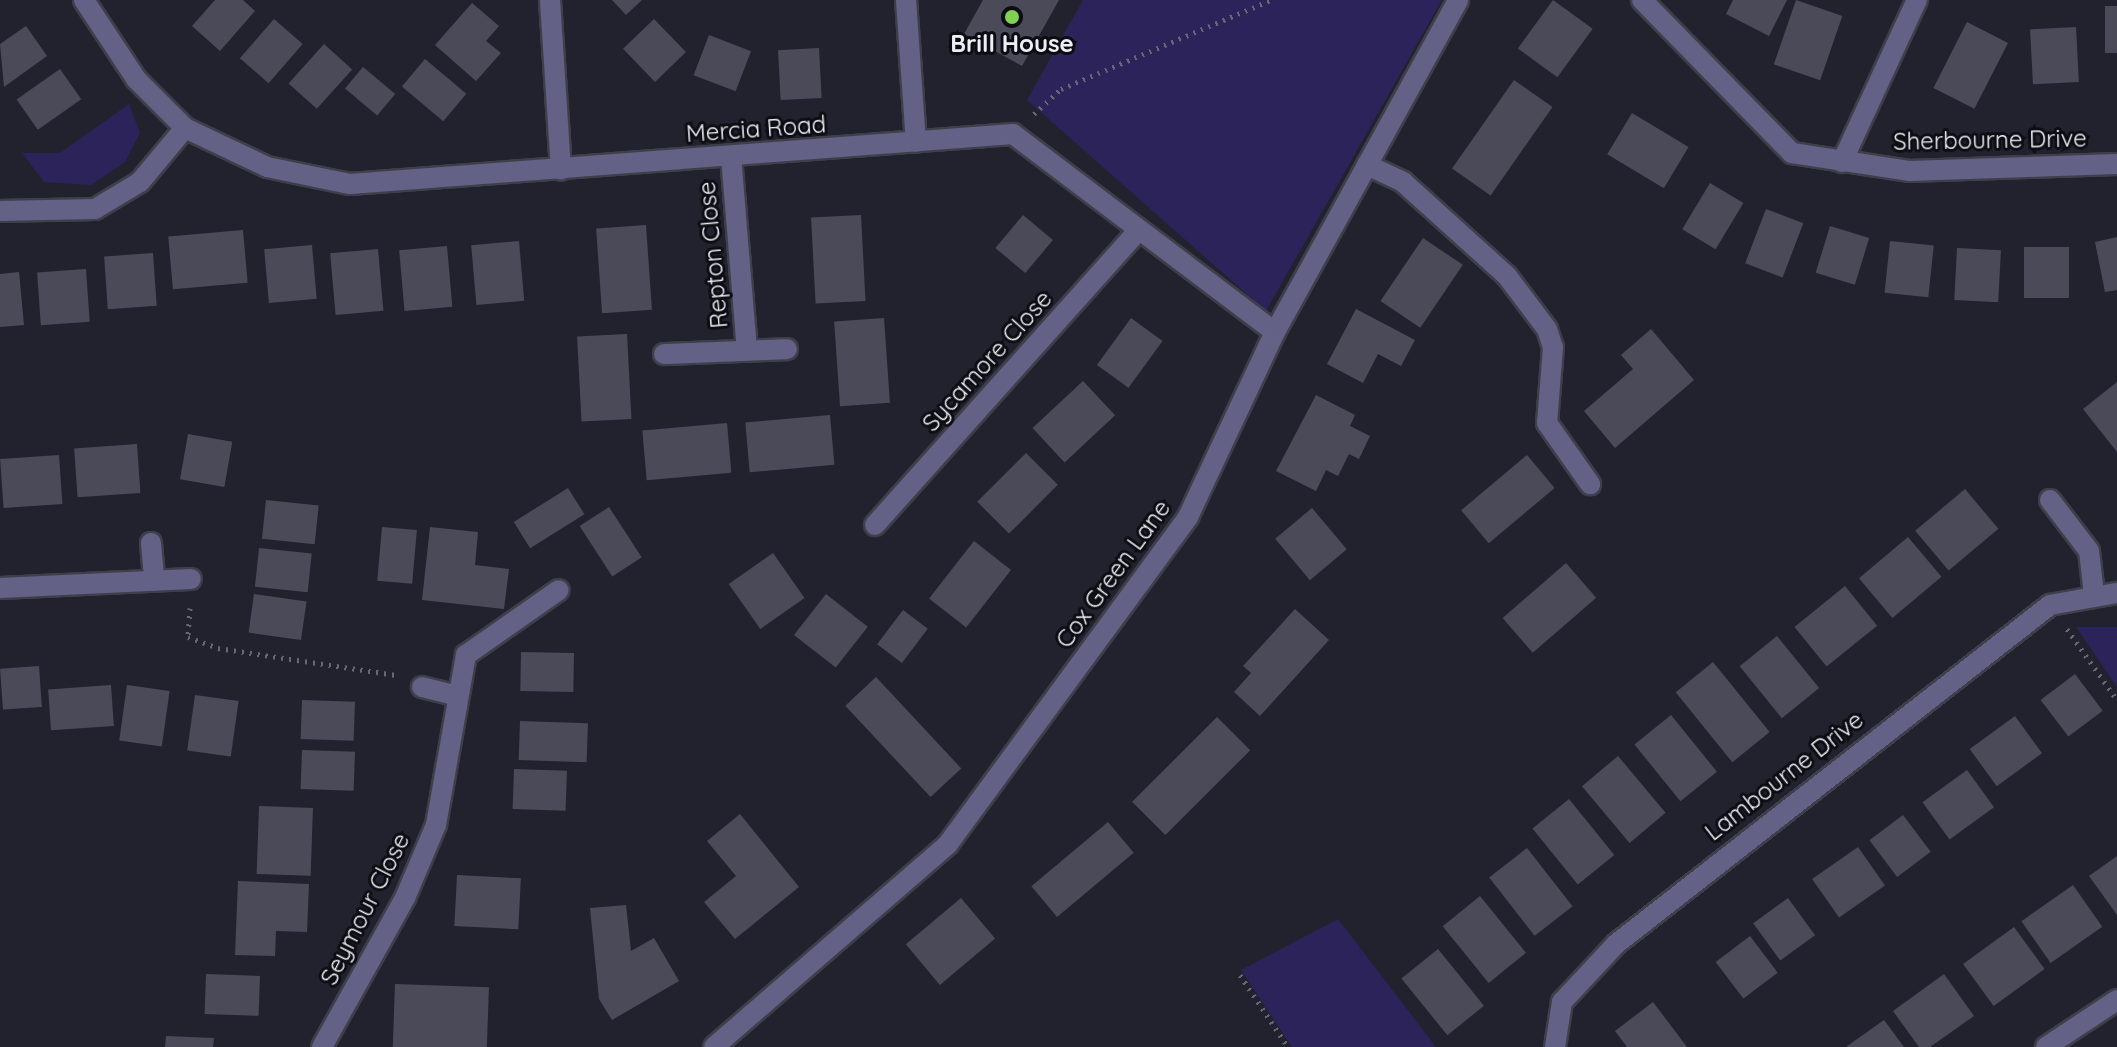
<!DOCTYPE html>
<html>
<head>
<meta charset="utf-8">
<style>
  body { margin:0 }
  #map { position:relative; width:2117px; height:1047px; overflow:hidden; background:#22222f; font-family:Quicksand,sans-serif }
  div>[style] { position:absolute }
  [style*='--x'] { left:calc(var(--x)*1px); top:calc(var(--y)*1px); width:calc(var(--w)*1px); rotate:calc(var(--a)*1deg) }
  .green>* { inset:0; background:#2b235a }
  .building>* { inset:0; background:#4a4a59; transform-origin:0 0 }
  .path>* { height:5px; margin-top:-2.5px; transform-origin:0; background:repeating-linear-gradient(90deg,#686874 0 2px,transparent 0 8px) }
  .roads { filter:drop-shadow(2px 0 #3f3f4b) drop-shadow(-2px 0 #3f3f4b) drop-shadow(0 2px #3f3f4b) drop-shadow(0 -2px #3f3f4b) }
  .minor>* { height:20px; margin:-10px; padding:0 10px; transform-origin:10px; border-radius:10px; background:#636286 }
  .dots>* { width:22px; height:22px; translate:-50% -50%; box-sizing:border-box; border:4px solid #0c0c12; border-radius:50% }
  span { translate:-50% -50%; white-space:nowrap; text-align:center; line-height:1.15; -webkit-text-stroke:6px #0c0c12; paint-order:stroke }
  .poi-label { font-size:24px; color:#eeeef7; font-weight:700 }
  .street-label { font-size:24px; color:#eeeef7 }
</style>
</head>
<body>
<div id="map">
  <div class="green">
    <div style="clip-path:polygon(1083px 0,1442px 0,1266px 311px,1027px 100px)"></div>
    <div style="clip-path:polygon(129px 104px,140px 133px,125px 162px,91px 185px,44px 182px,22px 153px,60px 153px)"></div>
    <div style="clip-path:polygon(2076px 627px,2117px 627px,2117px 687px)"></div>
    <div style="clip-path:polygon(1338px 919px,1436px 1047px,1292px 1047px,1241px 970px)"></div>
  </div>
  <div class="building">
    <div style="clip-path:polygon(215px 0,243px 0,255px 11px,220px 51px,192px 26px)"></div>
    <div style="clip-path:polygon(612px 0,642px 0,626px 15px)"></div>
    <div style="clip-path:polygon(983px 0,1059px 0,1022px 66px,964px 34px)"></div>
    <div style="left:1553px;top:0;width:49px;height:60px;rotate:36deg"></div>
    <div style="clip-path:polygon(1733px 0,1787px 0,1769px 36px,1726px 14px)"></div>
    <div style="left:1796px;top:0;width:49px;height:68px;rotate:19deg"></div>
    <div style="clip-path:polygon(472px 3px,499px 26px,486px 41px,501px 53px,476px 81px,435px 45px)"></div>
    <div style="left:2105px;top:6px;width:12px;height:47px"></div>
    <div style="left:274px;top:19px;width:38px;height:52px;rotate:41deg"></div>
    <div style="left:654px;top:19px;width:46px;height:43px;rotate:46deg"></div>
    <div style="left:1967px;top:22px;width:46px;height:74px;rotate:27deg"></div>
    <div style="clip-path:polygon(26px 26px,47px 56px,4px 87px,0 44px)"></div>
    <div style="left:2076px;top:27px;width:55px;height:46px;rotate:87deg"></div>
    <div style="left:709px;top:35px;width:45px;height:43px;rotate:21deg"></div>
    <div style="left:324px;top:44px;width:38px;height:53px;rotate:42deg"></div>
    <div style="left:819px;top:48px;width:50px;height:41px;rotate:87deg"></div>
    <div style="left:425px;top:59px;width:54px;height:36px;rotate:40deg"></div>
    <div style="left:363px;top:67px;width:42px;height:28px;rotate:40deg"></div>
    <div style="left:60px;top:69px;width:37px;height:53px;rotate:55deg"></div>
    <div style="left:1514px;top:80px;width:47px;height:108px;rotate:35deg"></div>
    <div style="left:1632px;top:113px;width:66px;height:48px;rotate:31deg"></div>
    <div style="left:1710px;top:183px;width:39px;height:54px;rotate:31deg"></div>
    <div style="left:1766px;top:209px;width:40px;height:58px;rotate:21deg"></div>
    <div style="left:861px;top:215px;width:86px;height:50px;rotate:87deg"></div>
    <div style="left:1023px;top:215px;width:39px;height:43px;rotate:40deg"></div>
    <div style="left:646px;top:225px;width:85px;height:50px;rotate:86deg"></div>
    <div style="left:1830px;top:226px;width:41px;height:49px;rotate:17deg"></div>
    <div style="left:243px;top:230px;width:53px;height:75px;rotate:85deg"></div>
    <div style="clip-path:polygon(2117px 237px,2117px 290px,2105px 292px,2095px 242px)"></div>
    <div style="left:1423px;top:238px;width:48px;height:76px;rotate:34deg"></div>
    <div style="left:519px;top:241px;width:60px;height:48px;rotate:85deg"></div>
    <div style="left:1890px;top:241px;width:44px;height:52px;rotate:6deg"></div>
    <div style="left:312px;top:245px;width:54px;height:48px;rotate:85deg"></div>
    <div style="left:447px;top:246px;width:61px;height:48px;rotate:85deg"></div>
    <div style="left:2024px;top:247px;width:45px;height:51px"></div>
    <div style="left:1957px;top:248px;width:44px;height:52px;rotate:3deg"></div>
    <div style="left:378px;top:249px;width:62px;height:48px;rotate:85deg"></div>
    <div style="left:153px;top:253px;width:53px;height:49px;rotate:86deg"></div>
    <div style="left:86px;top:269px;width:53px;height:49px;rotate:86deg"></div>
    <div style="clip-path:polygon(19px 272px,24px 325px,0 327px,0 274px)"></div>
    <div style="clip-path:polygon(1356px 309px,1415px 340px,1401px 366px,1378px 354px,1363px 383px,1327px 364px)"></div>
    <div style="left:884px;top:318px;width:85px;height:50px;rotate:86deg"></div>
    <div style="left:1131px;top:318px;width:39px;height:58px;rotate:36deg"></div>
    <div style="clip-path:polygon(1651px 329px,1694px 380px,1615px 448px,1584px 411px,1633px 369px,1621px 355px)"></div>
    <div style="left:627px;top:334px;width:85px;height:50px;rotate:87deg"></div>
    <div style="left:1083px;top:381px;width:47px;height:69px;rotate:47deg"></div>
    <div style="clip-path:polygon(2117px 382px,2117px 452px,2083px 409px)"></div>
    <div style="clip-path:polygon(1316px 395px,1355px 415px,1350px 426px,1370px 436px,1359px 459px,1349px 454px,1338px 476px,1326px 470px,1316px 491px,1276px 471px)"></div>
    <div style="left:830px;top:415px;width:50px;height:85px;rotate:85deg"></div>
    <div style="left:727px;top:423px;width:50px;height:85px;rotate:85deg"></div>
    <div style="left:188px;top:434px;width:45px;height:46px;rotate:10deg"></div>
    <div style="left:137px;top:444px;width:49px;height:63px;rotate:86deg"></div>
    <div style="left:1026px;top:453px;width:45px;height:69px;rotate:45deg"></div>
    <div style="left:59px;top:455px;width:49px;height:59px;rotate:86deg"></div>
    <div style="left:1527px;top:455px;width:43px;height:86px;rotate:50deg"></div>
    <div style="left:568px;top:488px;width:31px;height:64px;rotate:58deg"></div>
    <div style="left:1965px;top:489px;width:52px;height:65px;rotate:50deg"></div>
    <div style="left:266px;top:500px;width:53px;height:39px;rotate:6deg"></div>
    <div style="left:609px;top:507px;width:60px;height:35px;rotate:57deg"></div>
    <div style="left:1312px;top:508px;width:54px;height:48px;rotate:50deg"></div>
    <div style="left:382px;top:527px;width:35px;height:54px;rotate:5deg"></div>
    <div style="clip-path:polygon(430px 527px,478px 532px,475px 565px,509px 569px,504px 609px,422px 600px)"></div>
    <div style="left:1908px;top:537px;width:52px;height:64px;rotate:50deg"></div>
    <div style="left:974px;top:541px;width:47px;height:73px;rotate:38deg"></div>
    <div style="left:259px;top:548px;width:53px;height:39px;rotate:6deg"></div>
    <div style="left:773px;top:553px;width:55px;height:54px;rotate:55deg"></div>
    <div style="left:1566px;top:563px;width:46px;height:84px;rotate:49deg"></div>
    <div style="left:1845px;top:586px;width:51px;height:65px;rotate:51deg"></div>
    <div style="left:254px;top:594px;width:53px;height:39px;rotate:8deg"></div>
    <div style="left:826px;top:594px;width:53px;height:52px;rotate:38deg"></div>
    <div style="clip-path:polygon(1295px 609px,1329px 640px,1260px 716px,1234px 692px,1251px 673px,1243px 666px)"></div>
    <div style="left:903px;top:610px;width:31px;height:43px;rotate:37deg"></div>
    <div style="left:1777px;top:636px;width:67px;height:48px;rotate:51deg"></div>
    <div style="left:521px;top:652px;width:53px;height:39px;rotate:1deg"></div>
    <div style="left:1713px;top:662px;width:90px;height:48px;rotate:51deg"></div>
    <div style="left:39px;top:666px;width:41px;height:39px;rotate:86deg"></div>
    <div style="left:2075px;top:674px;width:46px;height:43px;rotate:53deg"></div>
    <div style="left:876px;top:677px;width:125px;height:42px;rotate:47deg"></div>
    <div style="left:111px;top:685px;width:41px;height:63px;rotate:86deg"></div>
    <div style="left:127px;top:685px;width:43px;height:56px;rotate:8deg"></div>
    <div style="left:195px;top:695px;width:44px;height:56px;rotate:8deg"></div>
    <div style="left:302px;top:700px;width:53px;height:39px;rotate:2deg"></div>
    <div style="left:1671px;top:715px;width:73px;height:47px;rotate:51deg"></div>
    <div style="left:2015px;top:716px;width:46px;height:56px;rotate:54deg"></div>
    <div style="left:1217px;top:717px;width:47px;height:120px;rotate:45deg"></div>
    <div style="left:520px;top:721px;width:68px;height:39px;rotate:2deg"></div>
    <div style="left:302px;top:750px;width:53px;height:39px;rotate:2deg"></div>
    <div style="left:1618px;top:756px;width:74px;height:47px;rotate:50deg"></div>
    <div style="left:514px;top:769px;width:53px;height:40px;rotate:2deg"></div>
    <div style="left:1967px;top:770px;width:46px;height:55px;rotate:54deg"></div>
    <div style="left:1569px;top:799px;width:72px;height:47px;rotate:51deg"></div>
    <div style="left:259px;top:806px;width:54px;height:68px;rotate:2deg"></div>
    <div style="clip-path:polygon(740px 814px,799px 887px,735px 939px,704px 902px,736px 876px,707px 841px)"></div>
    <div style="left:1903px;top:815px;width:46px;height:42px;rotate:53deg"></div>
    <div style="left:1108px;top:822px;width:40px;height:100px;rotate:50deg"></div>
    <div style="left:1858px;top:847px;width:47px;height:56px;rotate:55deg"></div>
    <div style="left:1527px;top:848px;width:74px;height:48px;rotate:52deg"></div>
    <div style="clip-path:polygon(2117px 856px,2117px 915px,2089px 876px)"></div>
    <div style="left:457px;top:875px;width:64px;height:51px;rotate:3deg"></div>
    <div style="clip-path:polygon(238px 881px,309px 884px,307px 932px,276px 931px,275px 956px,235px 955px)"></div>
    <div style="left:2073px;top:885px;width:51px;height:63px;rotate:55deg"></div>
    <div style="left:1480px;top:896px;width:73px;height:48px;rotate:51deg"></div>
    <div style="left:961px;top:898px;width:53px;height:72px;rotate:50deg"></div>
    <div style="left:1788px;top:898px;width:46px;height:43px;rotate:54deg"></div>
    <div style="clip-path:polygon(626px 905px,631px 951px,654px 938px,679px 981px,612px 1020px,599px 999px,590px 908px)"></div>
    <div style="left:2014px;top:927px;width:52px;height:63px;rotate:54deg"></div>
    <div style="left:1750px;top:936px;width:46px;height:43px;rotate:53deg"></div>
    <div style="left:1438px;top:949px;width:73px;height:47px;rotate:51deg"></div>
    <div style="left:206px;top:974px;width:54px;height:40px;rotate:2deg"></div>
    <div style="clip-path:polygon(1944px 974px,1974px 1016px,1930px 1047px,1919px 1047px,1893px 1011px)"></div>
    <div style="left:395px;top:984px;width:94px;height:63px;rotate:2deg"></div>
    <div style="clip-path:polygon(1653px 1002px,1687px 1047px,1627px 1047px,1615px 1031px)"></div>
    <div style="clip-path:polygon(1884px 1020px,1904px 1047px,1846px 1047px)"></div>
    <div style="clip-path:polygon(166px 1036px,214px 1038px,213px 1047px,165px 1047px)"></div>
  </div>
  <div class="path">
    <div style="--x:1034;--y:114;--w:37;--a:-43"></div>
    <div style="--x:1061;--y:89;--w:228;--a:-23"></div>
    <div style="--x:190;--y:608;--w:29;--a:94"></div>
    <div style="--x:188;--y:637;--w:32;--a:20"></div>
    <div style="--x:218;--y:648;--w:180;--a:8.6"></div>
    <div style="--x:2067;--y:629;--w:87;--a:54.8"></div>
    <div style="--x:1240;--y:975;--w:87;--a:56.3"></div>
  </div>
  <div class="roads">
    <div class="minor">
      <div style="--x:84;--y:0;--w:95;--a:56.6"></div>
      <div style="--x:136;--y:79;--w:69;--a:45"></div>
      <div style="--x:185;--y:128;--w:91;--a:25.4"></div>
      <div style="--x:267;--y:167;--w:85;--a:11.6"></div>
      <div style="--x:350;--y:184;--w:665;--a:-4.31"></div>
      <div style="--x:1013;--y:134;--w:328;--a:37.1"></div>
      <div style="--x:550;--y:0;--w:170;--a:86.3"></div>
      <div style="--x:906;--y:0;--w:142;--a:86"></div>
      <div style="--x:1642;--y:0;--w:214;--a:45.6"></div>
      <div style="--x:1792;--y:153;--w:118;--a:8.7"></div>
      <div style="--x:1909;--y:171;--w:208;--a:-1.9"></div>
      <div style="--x:731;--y:156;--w:195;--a:85.3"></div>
      <div style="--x:1842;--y:162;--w:179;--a:-65.2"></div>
      <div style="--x:1367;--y:165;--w:40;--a:25"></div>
      <div style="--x:1403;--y:182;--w:140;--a:42.1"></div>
      <div style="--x:1507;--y:276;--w:66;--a:53"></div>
      <div style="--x:1547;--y:329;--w:19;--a:72"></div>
      <div style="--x:1553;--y:347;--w:76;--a:94.5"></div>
      <div style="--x:1547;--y:423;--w:75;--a:54.8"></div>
      <div style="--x:0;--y:211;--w:95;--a:-1.2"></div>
      <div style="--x:95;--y:209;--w:52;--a:-31"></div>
      <div style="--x:140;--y:182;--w:70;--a:-50.2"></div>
      <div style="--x:664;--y:354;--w:123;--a:-2.3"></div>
      <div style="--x:2050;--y:500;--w:64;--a:52.6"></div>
      <div style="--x:2089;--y:551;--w:44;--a:83.5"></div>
      <div style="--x:875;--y:525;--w:393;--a:-48.2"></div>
      <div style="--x:151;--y:543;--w:38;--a:85"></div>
      <div style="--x:0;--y:588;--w:191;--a:-2.7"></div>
      <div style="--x:422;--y:687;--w:37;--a:14"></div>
      <div style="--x:322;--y:1047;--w:171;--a:-60.9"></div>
      <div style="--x:405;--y:898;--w:79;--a:-67"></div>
      <div style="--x:436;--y:825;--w:173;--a:-80"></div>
      <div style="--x:466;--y:655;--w:113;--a:-35"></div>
      <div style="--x:714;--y:1047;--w:310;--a:-40.9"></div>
      <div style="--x:948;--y:844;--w:406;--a:-53.7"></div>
      <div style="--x:1188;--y:517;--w:204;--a:-64.8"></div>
      <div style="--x:1275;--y:332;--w:379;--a:-61.1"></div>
      <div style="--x:1555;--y:1047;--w:46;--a:-81.2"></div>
      <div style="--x:1562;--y:1002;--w:79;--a:-47"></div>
      <div style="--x:1616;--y:944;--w:551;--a:-37.99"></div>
      <div style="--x:2050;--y:605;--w:68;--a:-10.2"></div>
      <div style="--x:2046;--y:1047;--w:85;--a:-33.5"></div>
    </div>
  </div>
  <div class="dots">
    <div style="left:1012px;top:17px;background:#80d051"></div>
  </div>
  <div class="poi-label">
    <span style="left:1012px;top:44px">Brill House</span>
  </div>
  <div class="street-label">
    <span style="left:756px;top:129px;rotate:-4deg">Mercia Road</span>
    <span style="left:1990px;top:140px;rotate:-1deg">Sherbourne Drive</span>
    <span style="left:713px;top:255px;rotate:-95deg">Repton Close</span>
    <span style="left:987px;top:361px;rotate:-48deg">Sycamore Close</span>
    <span style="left:1113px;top:574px;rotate:-54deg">Cox Green Lane</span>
    <span style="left:1784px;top:776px;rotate:-38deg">Lambourne Drive</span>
    <span style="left:365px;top:909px;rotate:-63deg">Seymour Close</span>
  </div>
</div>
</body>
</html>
